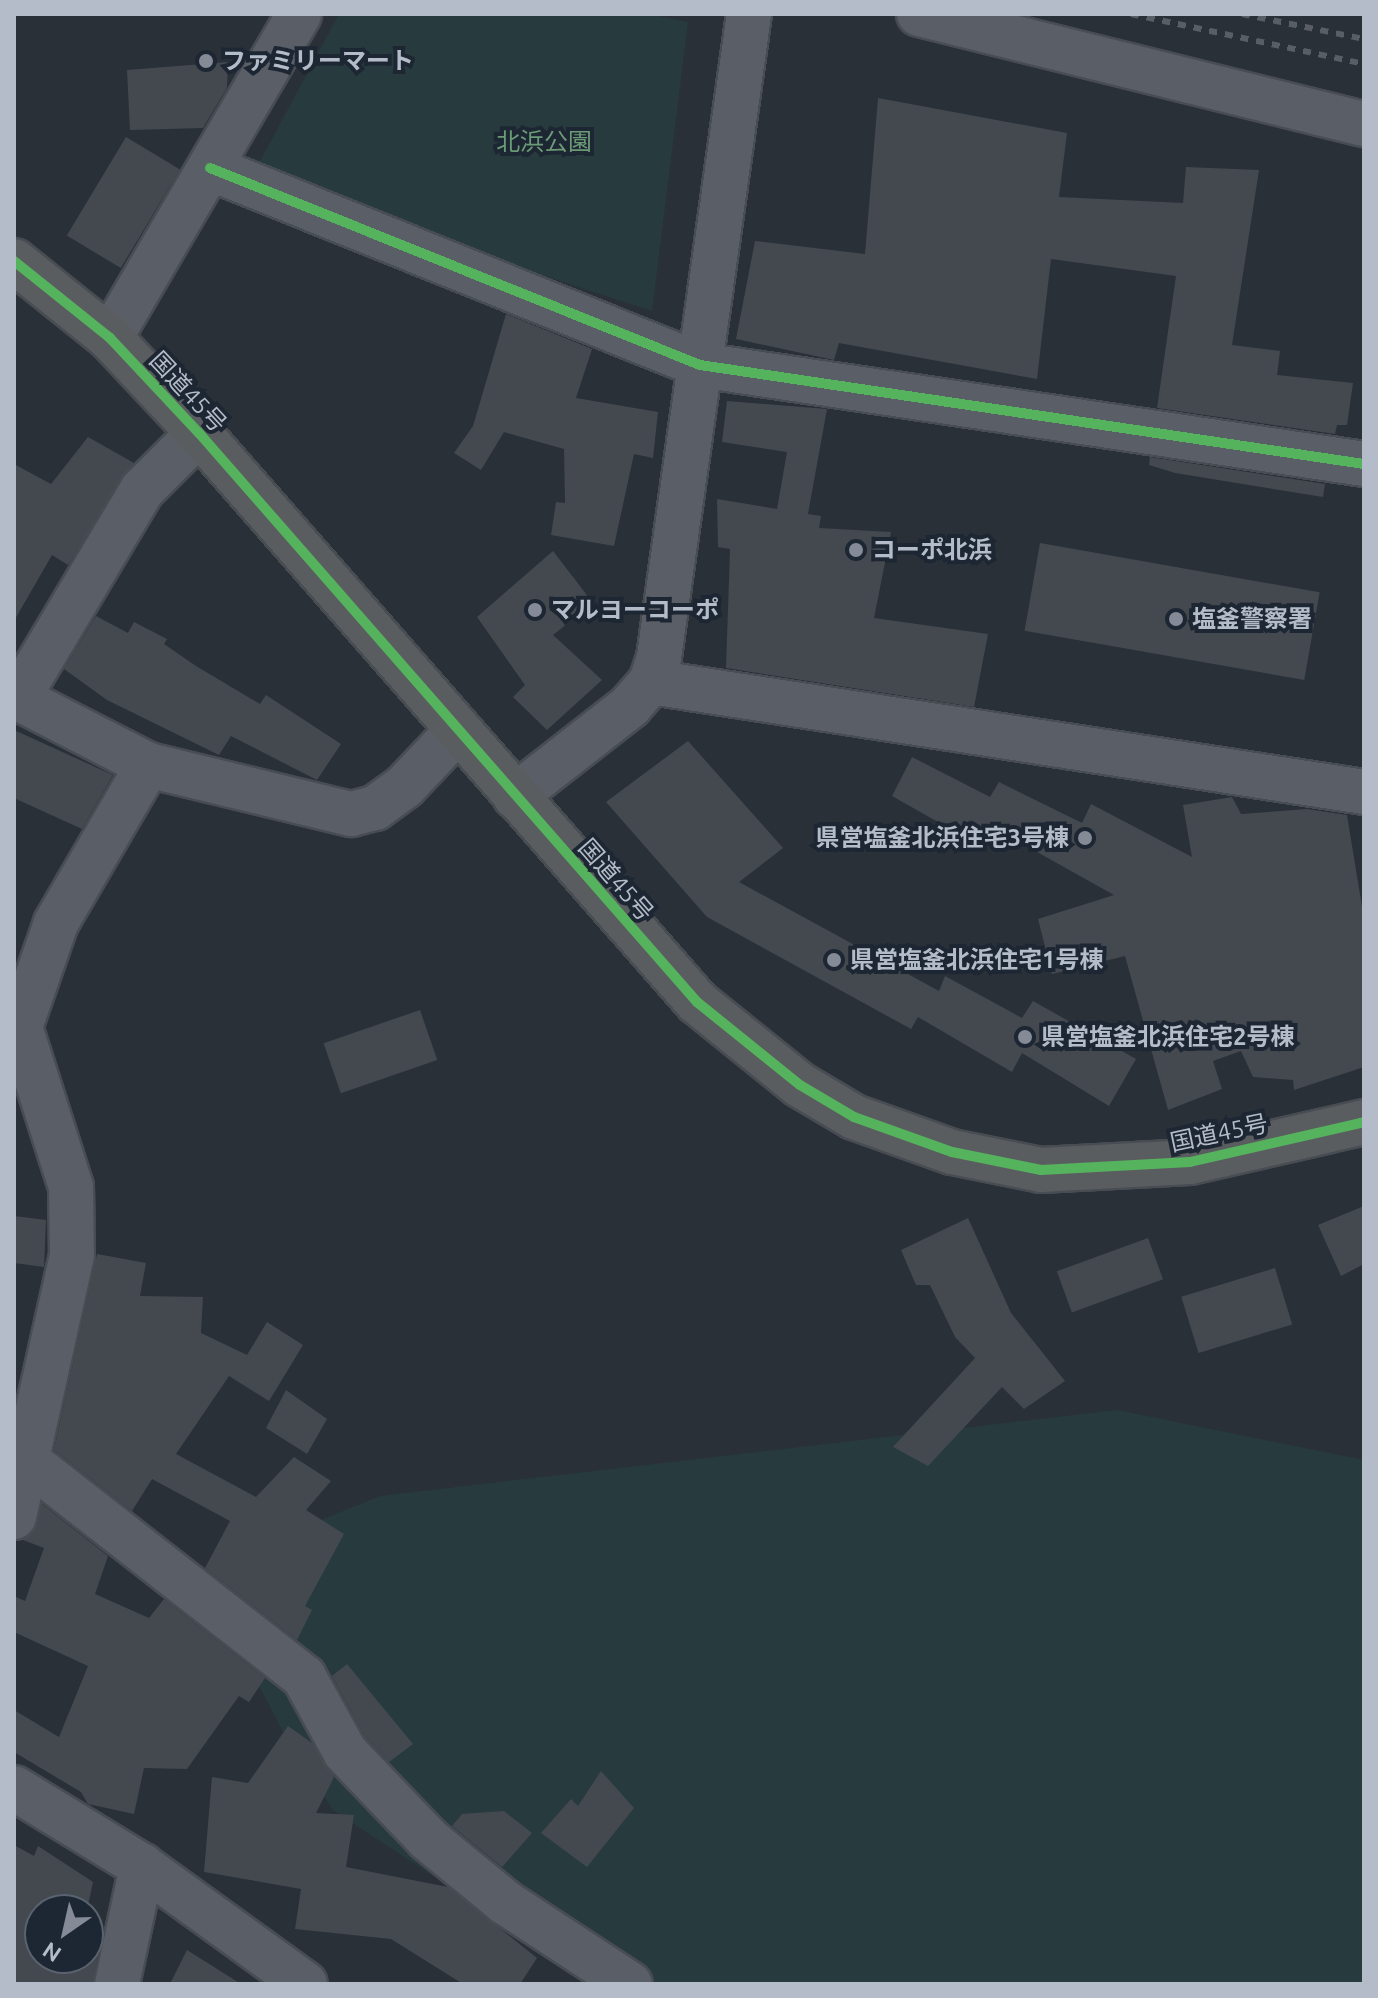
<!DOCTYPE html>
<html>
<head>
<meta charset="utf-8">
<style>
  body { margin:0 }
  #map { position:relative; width:1378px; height:1998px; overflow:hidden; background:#2a3038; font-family:Ubuntu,"Noto Sans JP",sans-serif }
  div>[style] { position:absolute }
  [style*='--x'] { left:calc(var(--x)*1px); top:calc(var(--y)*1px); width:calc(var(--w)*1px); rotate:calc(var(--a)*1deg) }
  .green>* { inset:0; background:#273a3e }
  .building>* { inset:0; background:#444950; transform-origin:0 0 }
  .roads { filter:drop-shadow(2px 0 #484c53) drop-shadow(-2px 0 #484c53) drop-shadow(0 2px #484c53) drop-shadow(0 -2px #484c53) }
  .minor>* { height:44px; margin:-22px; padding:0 22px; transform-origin:22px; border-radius:22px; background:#5a5e66 }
  .highway>* { height:44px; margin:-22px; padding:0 22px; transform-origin:22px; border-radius:22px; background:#5a5d60 }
  .rail>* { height:6px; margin-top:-3px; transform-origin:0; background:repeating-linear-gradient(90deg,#595d64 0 8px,transparent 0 16px) }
  .cycleway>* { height:10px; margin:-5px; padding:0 5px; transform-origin:5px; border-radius:5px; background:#56b35d }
  .dots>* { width:22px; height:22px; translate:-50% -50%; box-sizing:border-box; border:4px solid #1d2633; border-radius:50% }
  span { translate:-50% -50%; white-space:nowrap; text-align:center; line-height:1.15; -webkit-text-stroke:8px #1d2633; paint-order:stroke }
  .poi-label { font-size:24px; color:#b4bcc9; font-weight:700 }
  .left { translate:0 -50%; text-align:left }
  .right { translate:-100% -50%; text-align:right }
  .park-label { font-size:24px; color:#6b9a76 }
  .street-label { font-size:24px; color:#b4bcc9 }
  .frame { position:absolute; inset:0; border:16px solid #b4bcc9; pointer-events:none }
  .north { position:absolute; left:24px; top:1894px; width:80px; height:80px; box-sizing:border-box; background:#1d2633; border:2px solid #59626f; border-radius:50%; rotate:214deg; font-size:22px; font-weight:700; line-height:32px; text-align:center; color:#b4bcc9 }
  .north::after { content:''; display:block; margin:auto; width:28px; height:36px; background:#848b96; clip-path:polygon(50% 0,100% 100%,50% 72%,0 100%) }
</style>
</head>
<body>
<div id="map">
  <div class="green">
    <div style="clip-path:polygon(339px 14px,649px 14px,688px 22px,652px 311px,250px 180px)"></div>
    <div style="clip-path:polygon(1117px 1410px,1364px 1460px,1364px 1984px,597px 1984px,333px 1810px,292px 1749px,213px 1597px,289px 1533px,380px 1496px)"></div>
  </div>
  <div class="building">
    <div style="clip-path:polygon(228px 62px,227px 88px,203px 128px,130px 130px,127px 70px)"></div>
    <div style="clip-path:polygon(878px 98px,1067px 133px,1059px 197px,1183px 203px,1186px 167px,1259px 170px,1232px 345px,1280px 351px,1277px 375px,1353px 383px,1347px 425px,1337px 425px,1335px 434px,1157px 408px,1176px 276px,1051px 259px,1037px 379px,839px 343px,834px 360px,736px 339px,755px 241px,865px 254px)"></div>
    <div style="left:126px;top:137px;width:63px;height:115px;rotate:31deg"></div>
    <div style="clip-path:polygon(506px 314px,592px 349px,576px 398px,658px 412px,653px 458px,634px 454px,614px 546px,551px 535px,556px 502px,565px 503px,564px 449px,504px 432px,481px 470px,454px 453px,473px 426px)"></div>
    <div style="clip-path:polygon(727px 401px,827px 409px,808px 514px,821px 516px,819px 528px,891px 532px,874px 618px,988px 634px,974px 707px,726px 668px,730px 549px,718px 547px,717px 499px,777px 509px,787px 452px,722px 442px)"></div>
    <div style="clip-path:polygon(88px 437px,134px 463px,68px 565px,52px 555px,14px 621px,14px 464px,51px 484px)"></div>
    <div style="clip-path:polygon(1150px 457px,1325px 484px,1323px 497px,1175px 473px,1149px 465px)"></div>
    <div style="left:1040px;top:543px;width:284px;height:89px;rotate:10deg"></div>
    <div style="clip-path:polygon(553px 551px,593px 603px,553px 635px,602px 680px,547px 730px,513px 697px,525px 685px,477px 617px)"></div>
    <div style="clip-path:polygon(96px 616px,128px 633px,134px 622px,167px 639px,164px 644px,196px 666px,260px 704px,266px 695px,341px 744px,317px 780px,231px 736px,219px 755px,107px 700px,64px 669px)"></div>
    <div style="clip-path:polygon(14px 730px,113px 775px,82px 829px,14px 798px)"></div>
    <div style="clip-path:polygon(688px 741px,783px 848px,739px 882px,939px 991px,945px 976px,1022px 1018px,1033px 1001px,1136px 1059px,1109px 1106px,1022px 1053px,1012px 1072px,918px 1017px,911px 1029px,707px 917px,606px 802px)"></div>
    <div style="clip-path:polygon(912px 757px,990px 797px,999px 782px,1082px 823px,1091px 804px,1192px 857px,1183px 805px,1232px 797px,1241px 814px,1307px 809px,1347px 815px,1364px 919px,1364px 1067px,1294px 1090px,1293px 1080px,1253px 1077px,1241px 1051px,1213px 1061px,1222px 1089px,1168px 1110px,1125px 956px,1052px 974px,1038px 919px,1114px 895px,996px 829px,984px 848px,892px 796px)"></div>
    <div style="left:420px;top:1010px;width:53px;height:102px;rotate:71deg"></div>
    <div style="clip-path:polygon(1364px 1206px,1364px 1264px,1341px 1276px,1318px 1225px)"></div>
    <div style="clip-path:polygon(14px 1216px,46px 1220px,44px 1267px,14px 1263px)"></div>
    <div style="clip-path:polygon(968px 1218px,1011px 1313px,1065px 1381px,1024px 1409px,1002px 1387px,928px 1466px,893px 1447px,975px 1358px,955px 1337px,930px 1285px,916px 1285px,901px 1250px)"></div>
    <div style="left:1148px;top:1238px;width:44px;height:97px;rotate:70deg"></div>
    <div style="clip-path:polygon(97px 1254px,146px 1263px,140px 1296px,203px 1297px,201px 1333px,247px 1355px,267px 1322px,303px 1345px,269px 1401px,229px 1376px,176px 1454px,256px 1497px,294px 1457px,331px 1481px,306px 1510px,344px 1534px,305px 1606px,312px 1610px,297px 1640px,205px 1568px,230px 1521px,152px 1479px,132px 1511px,54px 1450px)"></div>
    <div style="left:1275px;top:1268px;width:59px;height:98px;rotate:73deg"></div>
    <div style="clip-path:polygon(286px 1390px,327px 1419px,307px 1454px,266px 1428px)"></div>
    <div style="clip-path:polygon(42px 1504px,108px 1556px,95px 1594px,149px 1618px,164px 1599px,265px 1678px,249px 1702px,239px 1696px,187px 1769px,144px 1768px,134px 1814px,88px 1804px,81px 1792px,14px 1752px,14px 1710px,59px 1737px,88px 1666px,14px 1632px,14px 1596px,25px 1601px,44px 1548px,23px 1540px)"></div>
    <div style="clip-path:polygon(347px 1664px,413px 1744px,389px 1762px,365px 1737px,332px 1676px)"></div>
    <div style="clip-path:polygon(288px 1726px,312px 1743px,334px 1777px,316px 1813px,354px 1815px,346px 1867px,448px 1887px,537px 1958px,520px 1984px,463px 1984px,391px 1939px,295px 1929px,301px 1889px,204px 1872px,212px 1777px,248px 1783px)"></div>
    <div style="clip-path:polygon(601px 1771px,634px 1808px,587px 1867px,541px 1833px,571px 1799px,578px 1806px)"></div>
    <div style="clip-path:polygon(504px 1811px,532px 1833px,502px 1867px,452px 1826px,462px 1814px)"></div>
    <div style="clip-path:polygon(14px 1845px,34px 1856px,38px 1846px,93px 1882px,87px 1910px,40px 1910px,40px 1958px,88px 1958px,88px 1950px,98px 1955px,93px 1984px,14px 1984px)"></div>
    <div style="clip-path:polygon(187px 1950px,241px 1984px,170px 1984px)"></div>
  </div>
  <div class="roads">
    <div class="minor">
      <div style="--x:919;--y:14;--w:458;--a:13.9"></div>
      <div style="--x:210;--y:168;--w:528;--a:21.9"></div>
      <div style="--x:700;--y:365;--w:671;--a:8.48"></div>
      <div style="--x:110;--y:338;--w:375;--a:-59.7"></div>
      <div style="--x:651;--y:682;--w:721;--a:8.77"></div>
      <div style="--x:14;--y:696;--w:151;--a:27.2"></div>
      <div style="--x:148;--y:765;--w:209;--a:13.6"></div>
      <div style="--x:351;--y:814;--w:25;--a:-14"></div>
      <div style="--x:375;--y:808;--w:37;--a:-36"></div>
      <div style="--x:405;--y:786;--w:77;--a:-46.6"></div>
      <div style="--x:18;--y:698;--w:242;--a:-59.2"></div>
      <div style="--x:142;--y:490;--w:81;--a:-45"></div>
      <div style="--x:515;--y:796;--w:146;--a:-38"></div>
      <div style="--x:630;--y:706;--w:32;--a:-49"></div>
      <div style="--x:651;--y:682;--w:26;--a:-72"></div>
      <div style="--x:659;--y:657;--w:649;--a:-82.03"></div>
      <div style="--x:25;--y:1459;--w:354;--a:38"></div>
      <div style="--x:304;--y:1677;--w:85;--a:61.3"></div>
      <div style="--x:345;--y:1752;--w:120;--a:46.3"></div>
      <div style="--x:428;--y:1839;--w:101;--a:39.4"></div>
      <div style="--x:506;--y:1903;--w:148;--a:33.2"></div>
      <div style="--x:14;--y:1517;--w:267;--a:-77.5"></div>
      <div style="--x:72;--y:1256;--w:69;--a:-90.8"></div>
      <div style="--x:71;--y:1187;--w:168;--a:-107.7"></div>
      <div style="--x:20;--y:1027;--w:110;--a:-70.9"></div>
      <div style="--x:56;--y:923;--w:183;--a:-59.8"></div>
      <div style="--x:14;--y:1788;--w:150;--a:31.4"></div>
      <div style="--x:142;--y:1866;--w:201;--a:35.9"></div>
      <div style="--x:117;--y:1984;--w:121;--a:-78"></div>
    </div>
    <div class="highway">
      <div style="--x:14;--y:261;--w:123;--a:38.7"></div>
      <div style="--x:110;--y:338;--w:130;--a:46.9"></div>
      <div style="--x:199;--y:433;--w:756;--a:48.81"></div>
      <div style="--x:697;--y:1002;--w:132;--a:38.9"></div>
      <div style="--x:800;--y:1085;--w:63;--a:30.7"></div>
      <div style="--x:854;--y:1117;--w:104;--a:19.7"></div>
      <div style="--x:952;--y:1152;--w:91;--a:11.4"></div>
      <div style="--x:1041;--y:1170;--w:149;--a:-3.1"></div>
      <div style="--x:1190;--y:1162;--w:179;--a:-12.9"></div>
    </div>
  </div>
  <div class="rail">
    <div style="--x:1131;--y:14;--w:238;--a:12.1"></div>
    <div style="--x:1242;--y:14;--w:125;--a:11.6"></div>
  </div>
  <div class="cycleway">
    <div style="--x:210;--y:168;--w:528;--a:21.9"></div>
    <div style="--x:700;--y:365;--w:671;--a:8.48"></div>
    <div style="--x:14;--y:261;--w:123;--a:38.7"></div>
    <div style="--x:110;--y:338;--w:130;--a:46.9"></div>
    <div style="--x:199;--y:433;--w:756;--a:48.81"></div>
    <div style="--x:697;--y:1002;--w:132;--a:38.9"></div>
    <div style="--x:800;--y:1085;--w:63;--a:30.7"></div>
    <div style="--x:854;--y:1117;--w:104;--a:19.7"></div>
    <div style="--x:952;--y:1152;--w:91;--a:11.4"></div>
    <div style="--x:1041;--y:1170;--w:149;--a:-3.1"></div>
    <div style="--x:1190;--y:1162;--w:179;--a:-12.9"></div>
  </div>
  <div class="dots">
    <div style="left:206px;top:61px;background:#848b96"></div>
    <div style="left:856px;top:550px;background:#848b96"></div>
    <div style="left:535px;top:610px;background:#848b96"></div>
    <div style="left:1176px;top:619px;background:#848b96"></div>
    <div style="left:1085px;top:838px;background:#848b96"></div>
    <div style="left:834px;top:960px;background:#848b96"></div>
    <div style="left:1025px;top:1037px;background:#848b96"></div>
  </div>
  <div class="poi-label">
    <span class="left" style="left:222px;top:61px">ファミリーマート</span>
    <span class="left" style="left:872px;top:550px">コーポ北浜</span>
    <span class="left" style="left:551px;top:610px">マルヨーコーポ</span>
    <span class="left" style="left:1192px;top:619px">塩釜警察署</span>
    <span class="right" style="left:1069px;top:838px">県営塩釜北浜住宅3号棟</span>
    <span class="left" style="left:850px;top:960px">県営塩釜北浜住宅1号棟</span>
    <span class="left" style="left:1041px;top:1037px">県営塩釜北浜住宅2号棟</span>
  </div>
  <div class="park-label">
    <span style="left:544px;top:142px">北浜公園</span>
  </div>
  <div class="street-label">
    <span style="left:188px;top:392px;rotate:47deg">国道45号</span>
    <span style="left:616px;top:880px;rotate:49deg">国道45号</span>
    <span style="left:1219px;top:1133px;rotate:-12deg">国道45号</span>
  </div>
  <div class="frame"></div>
  <div class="north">N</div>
</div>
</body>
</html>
